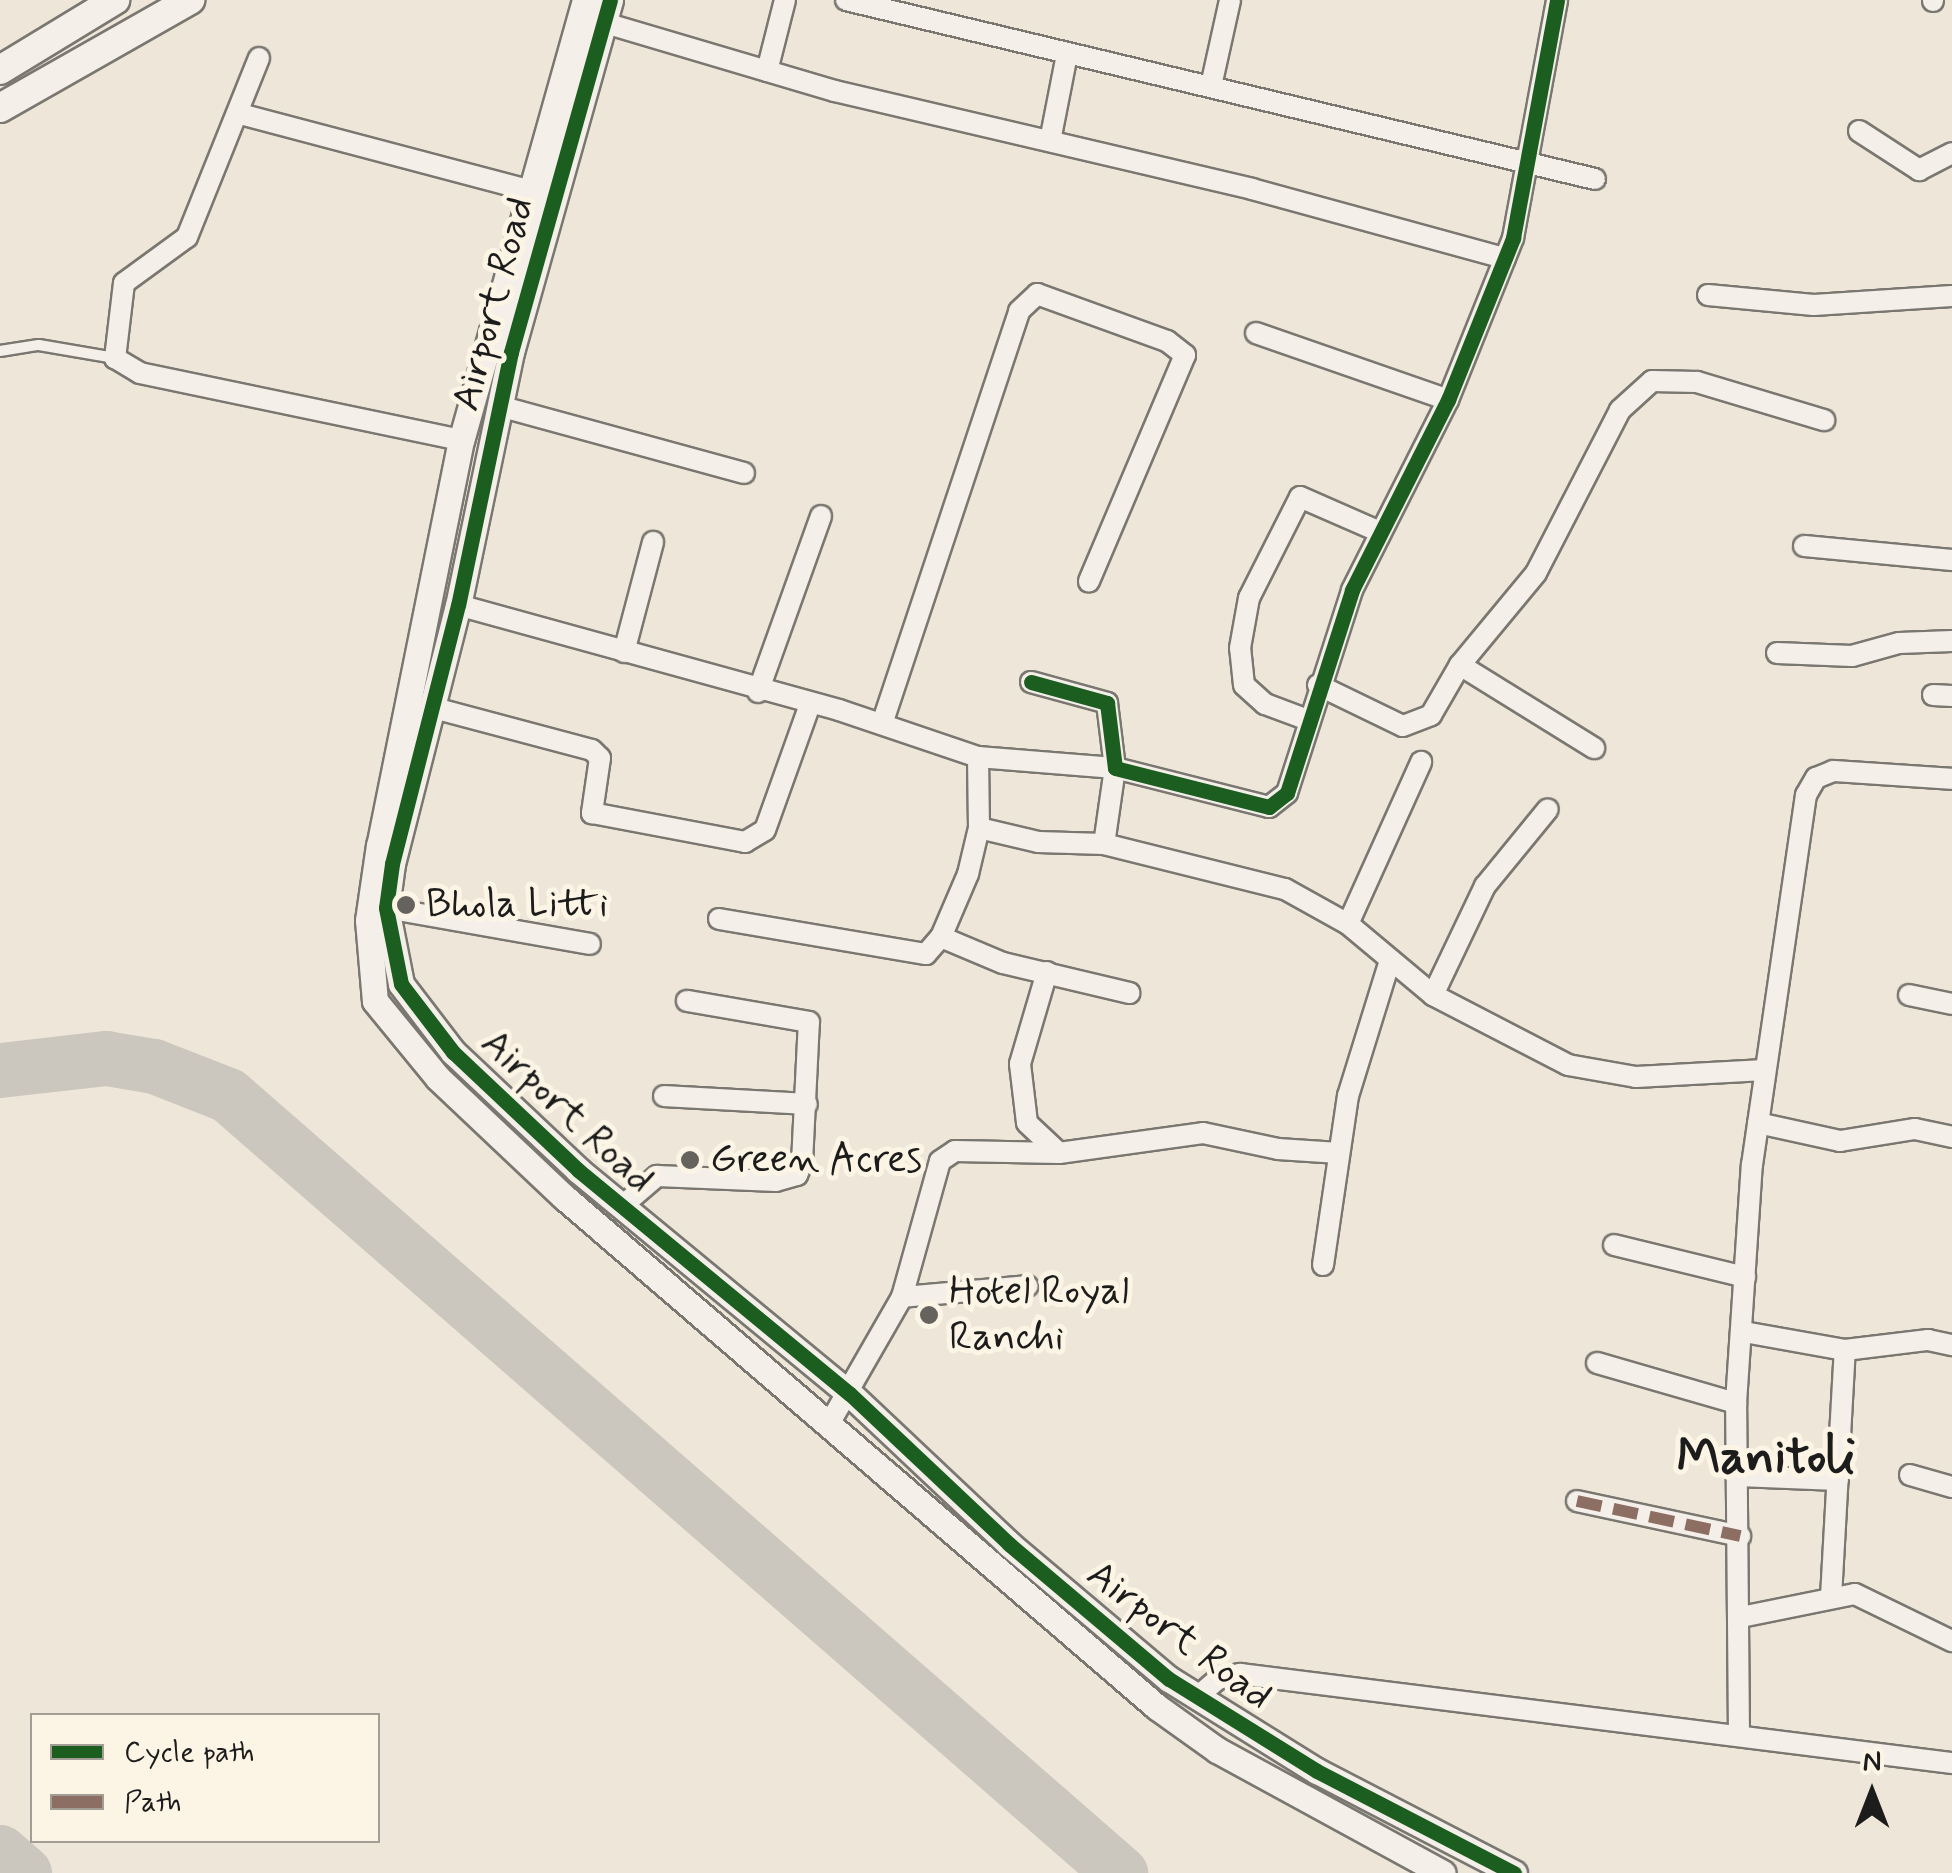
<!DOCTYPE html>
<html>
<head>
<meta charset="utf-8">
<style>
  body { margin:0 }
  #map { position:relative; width:1952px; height:1873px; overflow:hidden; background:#eee7d9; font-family:Mynerve,sans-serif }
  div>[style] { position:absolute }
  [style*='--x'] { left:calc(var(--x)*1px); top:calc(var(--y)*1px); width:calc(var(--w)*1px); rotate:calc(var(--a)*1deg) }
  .taxiway>* { height:55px; margin:-27.5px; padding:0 27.5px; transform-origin:27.5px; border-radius:27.5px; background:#ccc7be }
  .roads { filter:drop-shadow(2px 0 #7a7771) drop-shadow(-2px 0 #7a7771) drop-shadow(0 2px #7a7771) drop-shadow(0 -2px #7a7771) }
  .service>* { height:10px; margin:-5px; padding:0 5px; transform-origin:5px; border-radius:5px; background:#f4f0e9 }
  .minor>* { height:20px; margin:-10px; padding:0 10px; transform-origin:10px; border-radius:10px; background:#f4f0e9 }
  .tertiary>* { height:25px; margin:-12.5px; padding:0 12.5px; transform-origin:12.5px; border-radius:12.5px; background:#f4f0e9 }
  .secondary>* { height:28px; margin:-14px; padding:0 14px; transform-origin:14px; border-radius:14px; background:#f4f0e9 }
  .quiet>* { height:12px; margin-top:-6px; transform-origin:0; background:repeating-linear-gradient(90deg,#8d6e63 0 25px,transparent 0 37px) }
  .cycleway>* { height:15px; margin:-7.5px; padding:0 7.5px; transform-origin:7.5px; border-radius:7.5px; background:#1b5e20 }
  .dots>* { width:28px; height:28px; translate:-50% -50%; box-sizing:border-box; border:5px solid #fcf5e5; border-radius:50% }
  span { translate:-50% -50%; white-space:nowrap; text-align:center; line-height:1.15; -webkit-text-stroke:10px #fcf5e5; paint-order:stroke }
  .street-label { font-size:40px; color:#1c1c1c }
  .poi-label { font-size:40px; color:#1c1c1c }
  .left { translate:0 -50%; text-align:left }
  .district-label { font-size:50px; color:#1c1c1c; font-weight:700 }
  .legend { position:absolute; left:30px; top:1713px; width:350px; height:130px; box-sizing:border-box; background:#fcf5e5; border:2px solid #a29e95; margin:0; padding:12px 18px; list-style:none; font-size:30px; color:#1c1c1c }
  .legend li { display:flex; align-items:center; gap:20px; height:50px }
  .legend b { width:50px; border:2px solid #a29e95 }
  .north { position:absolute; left:1822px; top:1743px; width:100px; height:100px; -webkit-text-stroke:8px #fcf5e5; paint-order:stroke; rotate:0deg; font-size:28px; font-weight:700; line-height:40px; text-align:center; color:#1c1c1c }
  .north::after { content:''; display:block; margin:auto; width:35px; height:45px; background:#1c1c1c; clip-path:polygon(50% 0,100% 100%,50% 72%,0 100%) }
</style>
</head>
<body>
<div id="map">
  <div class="taxiway">
    <div style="--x:0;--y:1070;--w:107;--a:-6.5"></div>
    <div style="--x:106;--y:1058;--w:49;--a:9.5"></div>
    <div style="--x:154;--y:1066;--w:79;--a:21.4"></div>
    <div style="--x:228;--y:1095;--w:1184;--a:41.09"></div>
    <div style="--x:0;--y:1852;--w:32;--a:41"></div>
  </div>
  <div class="roads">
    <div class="service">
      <div style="--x:0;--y:351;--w:39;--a:-9"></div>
      <div style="--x:39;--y:345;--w:77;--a:9.7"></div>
    </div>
    <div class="minor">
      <div style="--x:846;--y:0;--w:770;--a:13.44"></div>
      <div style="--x:1933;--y:1;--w:1;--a:-90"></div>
      <div style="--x:605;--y:23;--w:240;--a:16.5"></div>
      <div style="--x:835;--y:91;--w:428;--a:13.2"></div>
      <div style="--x:1252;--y:189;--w:262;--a:15.3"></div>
      <div style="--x:259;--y:58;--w:193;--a:111.9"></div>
      <div style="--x:187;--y:237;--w:78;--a:143.9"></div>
      <div style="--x:124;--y:283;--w:76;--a:96.8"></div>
      <div style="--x:115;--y:358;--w:29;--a:31"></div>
      <div style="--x:140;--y:373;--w:328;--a:11.8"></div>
      <div style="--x:767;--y:71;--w:73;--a:-75.8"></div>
      <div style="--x:1211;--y:86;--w:88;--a:-77.5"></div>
      <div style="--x:240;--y:114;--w:312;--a:14.8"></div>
      <div style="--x:1859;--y:131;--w:72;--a:33"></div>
      <div style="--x:1919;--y:170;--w:37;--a:-27"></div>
      <div style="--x:1050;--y:141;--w:89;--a:-78.9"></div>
      <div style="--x:1708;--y:295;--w:106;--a:5.4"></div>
      <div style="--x:1814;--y:305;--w:138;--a:-3.7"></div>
      <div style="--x:1256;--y:333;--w:203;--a:19.2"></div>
      <div style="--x:499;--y:406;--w:254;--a:15.3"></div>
      <div style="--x:1804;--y:546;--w:149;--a:5.4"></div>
      <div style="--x:458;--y:605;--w:395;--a:15.4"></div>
      <div style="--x:839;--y:710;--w:147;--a:18.7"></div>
      <div style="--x:978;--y:757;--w:137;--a:4.6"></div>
      <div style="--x:1115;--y:768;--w:77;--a:98.2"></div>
      <div style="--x:624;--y:652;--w:114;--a:-75.2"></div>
      <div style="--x:1777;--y:653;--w:75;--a:2.3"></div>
      <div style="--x:1852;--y:656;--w:49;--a:-15.5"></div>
      <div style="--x:1899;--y:643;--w:53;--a:-2.2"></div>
      <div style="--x:1460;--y:665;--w:158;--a:31.8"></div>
      <div style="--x:1031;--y:682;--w:79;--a:15.4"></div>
      <div style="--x:1107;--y:703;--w:65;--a:83"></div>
      <div style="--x:1115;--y:768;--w:159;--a:14.2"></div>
      <div style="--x:1269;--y:807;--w:23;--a:-38"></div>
      <div style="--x:1287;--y:793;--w:213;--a:-72.2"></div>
      <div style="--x:1352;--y:590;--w:213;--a:-63.2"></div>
      <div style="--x:1448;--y:400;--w:175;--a:-68.1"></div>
      <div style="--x:1513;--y:238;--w:242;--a:-79.5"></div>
      <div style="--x:1318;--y:685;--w:94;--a:25.8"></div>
      <div style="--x:1403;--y:726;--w:30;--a:-21"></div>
      <div style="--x:1431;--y:715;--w:58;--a:-59.9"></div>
      <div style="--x:1460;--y:665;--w:119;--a:-50.4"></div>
      <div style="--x:1536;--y:573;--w:183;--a:-62.7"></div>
      <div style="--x:1620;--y:410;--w:43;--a:-42.2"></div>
      <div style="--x:1652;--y:381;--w:45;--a:1.3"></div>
      <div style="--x:1697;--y:382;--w:133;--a:16.7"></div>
      <div style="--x:758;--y:692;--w:187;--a:-70.3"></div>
      <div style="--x:1933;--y:695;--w:19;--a:3"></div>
      <div style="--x:434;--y:708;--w:163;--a:14.9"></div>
      <div style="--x:592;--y:750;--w:11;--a:45"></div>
      <div style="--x:600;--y:758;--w:56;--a:98.3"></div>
      <div style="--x:592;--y:813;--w:156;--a:10.7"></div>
      <div style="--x:745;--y:842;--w:23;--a:-31"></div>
      <div style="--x:765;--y:830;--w:134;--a:-70.3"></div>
      <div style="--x:1308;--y:720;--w:46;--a:-159.6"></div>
      <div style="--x:1265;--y:704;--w:28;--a:-138"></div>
      <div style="--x:1244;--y:685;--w:37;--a:-96"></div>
      <div style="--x:1240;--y:648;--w:51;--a:-79.8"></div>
      <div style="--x:1249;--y:598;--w:113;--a:-63.2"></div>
      <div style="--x:1300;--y:497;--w:87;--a:23.6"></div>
      <div style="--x:882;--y:724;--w:435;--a:-71.6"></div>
      <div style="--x:1019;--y:311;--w:25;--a:-43"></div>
      <div style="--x:1037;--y:294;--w:138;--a:19.9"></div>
      <div style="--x:1167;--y:341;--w:23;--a:38"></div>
      <div style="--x:1185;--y:355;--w:246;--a:113"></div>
      <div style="--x:979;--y:828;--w:61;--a:13.3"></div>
      <div style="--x:1038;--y:842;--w:66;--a:1.7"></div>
      <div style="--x:1104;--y:844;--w:187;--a:14"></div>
      <div style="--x:1285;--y:889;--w:72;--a:29.1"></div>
      <div style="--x:1348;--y:924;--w:111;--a:39.9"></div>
      <div style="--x:1433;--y:995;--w:152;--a:27.4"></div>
      <div style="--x:1568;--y:1065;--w:69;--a:10"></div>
      <div style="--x:1636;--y:1077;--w:129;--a:-3.1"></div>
      <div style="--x:386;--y:908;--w:207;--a:10"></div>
      <div style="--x:719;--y:919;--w:210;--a:9.6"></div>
      <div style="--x:926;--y:954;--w:23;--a:-49"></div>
      <div style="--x:941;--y:937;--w:69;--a:-66.8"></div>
      <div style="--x:968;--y:874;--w:47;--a:-76.6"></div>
      <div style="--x:979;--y:828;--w:71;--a:-90.8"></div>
      <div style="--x:1348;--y:924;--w:178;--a:-65.7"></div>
      <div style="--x:941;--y:937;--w:67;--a:22.8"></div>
      <div style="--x:1003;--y:963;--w:130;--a:13.3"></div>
      <div style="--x:1047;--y:972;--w:96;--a:106.4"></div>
      <div style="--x:1020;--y:1064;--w:59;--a:83.2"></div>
      <div style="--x:1027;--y:1123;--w:44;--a:43.2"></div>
      <div style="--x:1433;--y:995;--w:121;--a:-64.5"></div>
      <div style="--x:1485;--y:886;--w:99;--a:-50.7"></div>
      <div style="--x:1909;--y:995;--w:44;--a:11.8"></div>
      <div style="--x:664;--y:1096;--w:143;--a:3.2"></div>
      <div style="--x:1758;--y:1123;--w:84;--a:12.4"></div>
      <div style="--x:1840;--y:1141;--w:76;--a:-9.1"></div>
      <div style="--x:1915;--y:1129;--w:38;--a:12"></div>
      <div style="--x:621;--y:1207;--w:48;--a:-40.7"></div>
      <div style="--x:657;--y:1176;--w:119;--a:2.4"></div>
      <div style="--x:776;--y:1181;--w:22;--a:-16"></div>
      <div style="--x:797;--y:1175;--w:13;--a:-67"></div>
      <div style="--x:802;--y:1163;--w:141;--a:-87.2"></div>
      <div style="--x:809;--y:1022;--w:124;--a:-170.2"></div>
      <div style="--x:1614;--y:1245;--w:135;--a:13.7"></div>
      <div style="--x:1323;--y:1265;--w:171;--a:-81.6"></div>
      <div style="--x:1348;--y:1096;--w:142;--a:-72.8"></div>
      <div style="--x:902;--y:1297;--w:141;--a:-74.4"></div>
      <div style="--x:940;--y:1161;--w:18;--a:-34"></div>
      <div style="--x:955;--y:1151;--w:104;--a:1.1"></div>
      <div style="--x:1059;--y:1153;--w:145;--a:-7.9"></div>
      <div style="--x:1203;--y:1133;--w:77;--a:12"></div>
      <div style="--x:1278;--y:1149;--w:61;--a:3.8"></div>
      <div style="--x:1744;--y:1332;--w:103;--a:10.1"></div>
      <div style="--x:1845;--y:1350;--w:84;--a:-6.9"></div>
      <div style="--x:1928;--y:1340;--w:25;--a:12"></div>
      <div style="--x:1597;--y:1363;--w:145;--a:16.1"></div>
      <div style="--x:829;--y:1424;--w:146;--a:-60.1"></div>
      <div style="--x:902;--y:1297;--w:126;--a:-5"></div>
      <div style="--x:1910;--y:1475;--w:44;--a:15.9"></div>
      <div style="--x:1738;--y:1476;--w:100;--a:2.3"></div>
      <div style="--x:1577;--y:1501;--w:167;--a:12.1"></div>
      <div style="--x:1831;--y:1597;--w:247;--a:-86.8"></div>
      <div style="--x:1741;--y:1617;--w:116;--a:-11.4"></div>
      <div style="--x:1855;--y:1594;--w:108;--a:25.9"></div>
      <div style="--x:1196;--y:1698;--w:29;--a:-41"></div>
      <div style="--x:1218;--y:1679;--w:23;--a:-13"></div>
      <div style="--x:1240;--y:1674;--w:718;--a:7.13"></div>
      <div style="--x:1739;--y:1735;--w:332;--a:-90.5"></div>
      <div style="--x:1736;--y:1403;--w:239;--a:-86.2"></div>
      <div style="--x:1752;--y:1165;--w:374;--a:-81.7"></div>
      <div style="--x:1806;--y:795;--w:20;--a:-60"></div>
      <div style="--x:1816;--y:778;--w:18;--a:-22"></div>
      <div style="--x:1833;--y:771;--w:119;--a:3.8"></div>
    </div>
    <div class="tertiary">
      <div style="--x:585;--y:0;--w:457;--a:105.7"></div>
      <div style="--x:461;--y:440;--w:413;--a:101.4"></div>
      <div style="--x:379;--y:845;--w:76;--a:98.3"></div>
      <div style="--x:368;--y:920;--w:81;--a:85.1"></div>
      <div style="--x:375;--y:1001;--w:99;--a:50.7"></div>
      <div style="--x:438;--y:1078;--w:173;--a:43.4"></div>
      <div style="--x:564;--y:1197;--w:782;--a:40.7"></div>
      <div style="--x:1157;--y:1707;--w:74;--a:35.6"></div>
      <div style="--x:1217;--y:1750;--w:257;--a:28.6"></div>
      <div style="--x:610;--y:0;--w:366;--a:105.7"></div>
      <div style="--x:511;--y:352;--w:258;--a:101.8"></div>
      <div style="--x:458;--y:605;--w:267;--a:104.3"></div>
      <div style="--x:392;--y:864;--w:44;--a:97.8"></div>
      <div style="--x:386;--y:908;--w:77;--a:78.8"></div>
      <div style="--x:401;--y:984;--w:86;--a:52.6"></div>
      <div style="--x:453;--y:1052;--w:172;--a:43.3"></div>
      <div style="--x:578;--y:1170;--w:352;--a:39.5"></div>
      <div style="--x:850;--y:1394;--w:219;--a:43.3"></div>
      <div style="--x:1009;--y:1544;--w:209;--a:40.2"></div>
      <div style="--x:1169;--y:1679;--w:174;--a:31.9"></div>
      <div style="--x:1317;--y:1771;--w:222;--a:27.4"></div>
    </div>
    <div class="secondary">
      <div style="--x:0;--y:70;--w:135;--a:-31.3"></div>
      <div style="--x:0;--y:108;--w:219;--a:-29.6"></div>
    </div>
  </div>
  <div class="quiet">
    <div style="--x:1577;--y:1501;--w:167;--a:12.1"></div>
  </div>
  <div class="cycleway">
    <div style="--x:610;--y:0;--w:366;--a:105.7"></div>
    <div style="--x:511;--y:352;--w:258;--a:101.8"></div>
    <div style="--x:458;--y:605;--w:267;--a:104.3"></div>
    <div style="--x:392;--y:864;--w:44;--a:97.8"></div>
    <div style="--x:386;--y:908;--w:77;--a:78.8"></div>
    <div style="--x:401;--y:984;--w:86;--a:52.6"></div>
    <div style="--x:453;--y:1052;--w:172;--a:43.3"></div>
    <div style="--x:578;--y:1170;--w:352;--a:39.5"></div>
    <div style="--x:850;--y:1394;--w:219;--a:43.3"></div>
    <div style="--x:1009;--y:1544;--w:209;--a:40.2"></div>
    <div style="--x:1169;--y:1679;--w:174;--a:31.9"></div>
    <div style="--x:1317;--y:1771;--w:222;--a:27.4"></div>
    <div style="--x:1031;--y:682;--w:79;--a:15.4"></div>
    <div style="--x:1107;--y:703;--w:65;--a:83"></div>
    <div style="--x:1115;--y:768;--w:159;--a:14.2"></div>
    <div style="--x:1269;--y:807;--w:23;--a:-38"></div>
    <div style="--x:1287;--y:793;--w:213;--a:-72.2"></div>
    <div style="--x:1352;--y:590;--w:213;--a:-63.2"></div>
    <div style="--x:1448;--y:400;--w:175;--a:-68.1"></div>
    <div style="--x:1513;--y:238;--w:242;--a:-79.5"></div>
  </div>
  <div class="dots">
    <div style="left:406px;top:905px;background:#66635e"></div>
    <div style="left:690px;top:1160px;background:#66635e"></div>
    <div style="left:929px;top:1315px;background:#66635e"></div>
  </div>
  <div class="street-label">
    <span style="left:494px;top:304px;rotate:-75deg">Airport Road</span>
    <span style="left:567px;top:1112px;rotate:43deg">Airport Road</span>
    <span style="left:1179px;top:1636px;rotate:37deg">Airport Road</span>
  </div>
  <div class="poi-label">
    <span class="left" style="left:426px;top:905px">Bhola Litti</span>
    <span class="left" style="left:710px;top:1160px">Green Acres</span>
    <span class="left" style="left:949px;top:1315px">Hotel Royal<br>Ranchi</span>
  </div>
  <div class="district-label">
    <span style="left:1766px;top:1459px">Manitoli</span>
  </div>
  <ul class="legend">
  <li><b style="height:12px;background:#1b5e20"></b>Cycle path</li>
  <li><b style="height:12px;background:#8d6e63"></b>Path</li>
  </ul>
  <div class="north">N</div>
</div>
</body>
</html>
